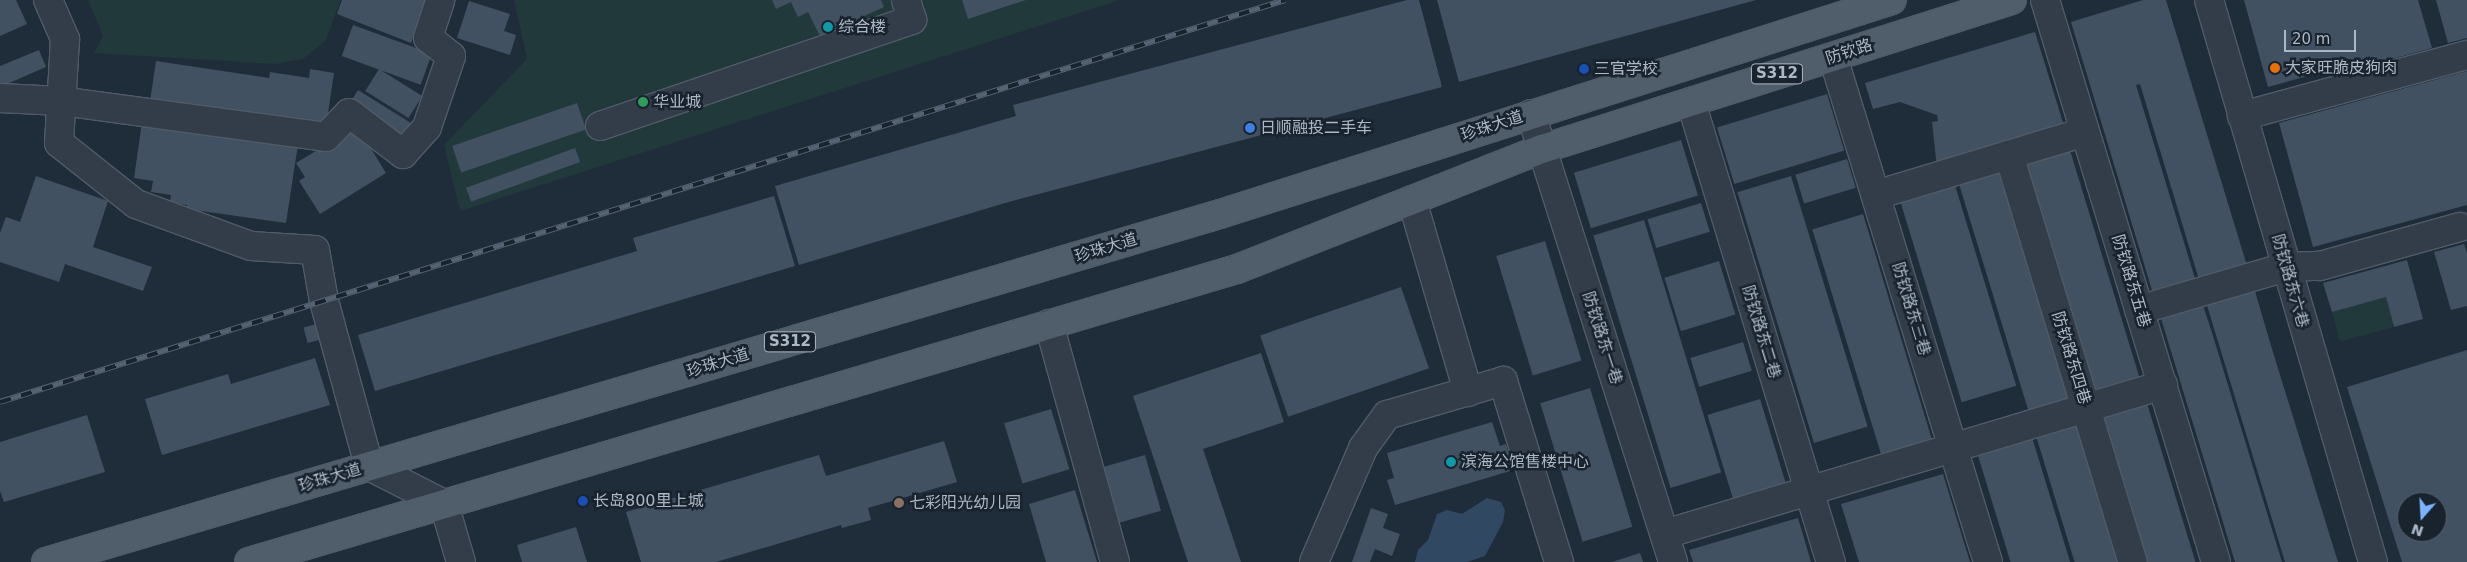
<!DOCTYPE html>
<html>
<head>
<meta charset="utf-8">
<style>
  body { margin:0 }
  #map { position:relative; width:2467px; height:562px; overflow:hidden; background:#1f2c3a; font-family:"DejaVu Sans","Noto Sans SC",sans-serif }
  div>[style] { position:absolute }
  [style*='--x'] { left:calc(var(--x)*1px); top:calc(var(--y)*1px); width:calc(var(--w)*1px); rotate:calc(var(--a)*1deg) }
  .green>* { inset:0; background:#21393b; transform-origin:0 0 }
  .water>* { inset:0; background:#314862 }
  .building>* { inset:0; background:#425162; transform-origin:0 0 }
  .roads { filter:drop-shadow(1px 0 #505b68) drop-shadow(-1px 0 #505b68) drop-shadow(0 1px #505b68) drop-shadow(0 -1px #505b68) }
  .minor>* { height:28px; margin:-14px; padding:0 14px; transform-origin:14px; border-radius:14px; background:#333d4a }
  .major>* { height:28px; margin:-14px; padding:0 14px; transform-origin:14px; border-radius:14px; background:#505d6a }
  .rail>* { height:5.5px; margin-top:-2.75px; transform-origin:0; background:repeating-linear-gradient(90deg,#18232e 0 11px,#546271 0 22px); box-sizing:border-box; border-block:1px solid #546271 }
  .dots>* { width:14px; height:14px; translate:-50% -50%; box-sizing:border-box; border:2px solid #18232e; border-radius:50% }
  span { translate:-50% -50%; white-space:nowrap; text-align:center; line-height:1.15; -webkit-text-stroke:5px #18232e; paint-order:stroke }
  .shield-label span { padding:1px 4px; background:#18232e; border:1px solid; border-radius:4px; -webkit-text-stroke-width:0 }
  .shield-label { font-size:15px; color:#adb8c7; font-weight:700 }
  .poi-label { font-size:16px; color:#adb8c7 }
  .left { translate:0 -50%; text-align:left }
  .street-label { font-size:16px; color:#adb8c7 }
  .north { position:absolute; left:2397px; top:492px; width:50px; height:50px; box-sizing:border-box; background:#18232e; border:1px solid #545f6b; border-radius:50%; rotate:199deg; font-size:14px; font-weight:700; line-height:20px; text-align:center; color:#adb8c7 }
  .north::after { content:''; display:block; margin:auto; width:18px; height:22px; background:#7ab4ff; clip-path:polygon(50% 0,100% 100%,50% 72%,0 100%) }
  .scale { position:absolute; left:2284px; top:30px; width:72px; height:22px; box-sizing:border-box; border:2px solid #adb8c7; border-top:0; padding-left:6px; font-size:15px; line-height:18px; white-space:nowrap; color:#adb8c7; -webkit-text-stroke:4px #18232e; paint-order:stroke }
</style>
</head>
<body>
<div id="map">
  <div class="green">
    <div style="clip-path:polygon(88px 0,341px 0,325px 41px,303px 59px,276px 64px,94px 53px,103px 36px)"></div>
    <div style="clip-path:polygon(514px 0,1120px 0,460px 211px,444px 145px,527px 59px)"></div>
    <div style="left:2386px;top:297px;width:31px;height:56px;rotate:75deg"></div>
  </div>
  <div class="water">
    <div style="clip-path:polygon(1487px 498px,1501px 502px,1505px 510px,1503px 522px,1485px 556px,1467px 562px,1415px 562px,1418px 550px,1428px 540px,1437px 514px,1447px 510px,1462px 514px)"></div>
  </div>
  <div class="building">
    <div style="clip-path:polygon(0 0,16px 0,27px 24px,0 36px)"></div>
    <div style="clip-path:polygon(342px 0,428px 0,411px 43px,337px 14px)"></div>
    <div style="clip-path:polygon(772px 0,881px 0,884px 7px,820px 36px,808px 12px,798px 17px,791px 2px,776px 9px)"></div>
    <div style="clip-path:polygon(962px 0,1026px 0,968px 19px)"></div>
    <div style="clip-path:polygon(1407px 0,1419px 0,1442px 87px,1005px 203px,799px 265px,775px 186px,1016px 116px,1013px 105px)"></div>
    <div style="clip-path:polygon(1437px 0,1756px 0,1459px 82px)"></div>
    <div style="clip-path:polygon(2143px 0,2166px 0,2248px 269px,2200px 283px,2140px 84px,2136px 85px,2197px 285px,2154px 297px,2071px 22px)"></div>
    <div style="clip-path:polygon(2244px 0,2418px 0,2432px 48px,2338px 74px,2336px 68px,2268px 87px)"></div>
    <div style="clip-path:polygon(2436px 0,2467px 0,2467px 38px,2448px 43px)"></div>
    <div style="clip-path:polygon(469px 1px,510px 14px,504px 31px,516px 35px,510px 55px,457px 38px)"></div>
    <div style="left:353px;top:25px;width:84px;height:33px;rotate:20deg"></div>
    <div style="clip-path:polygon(2035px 32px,2065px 129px,1937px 168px,1932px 122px,1938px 121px,1937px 115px,1900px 102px,1873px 109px,1865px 83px)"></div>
    <div style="clip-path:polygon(39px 50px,46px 67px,0 87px,0 66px)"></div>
    <div style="clip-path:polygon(156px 61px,269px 78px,270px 72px,309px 78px,310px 69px,334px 73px,325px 133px,149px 108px)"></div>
    <div style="left:379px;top:69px;width:51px;height:26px;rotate:32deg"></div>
    <div style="clip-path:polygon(2467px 71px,2467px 205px,2313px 247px,2279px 123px)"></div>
    <div style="left:358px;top:90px;width:68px;height:15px;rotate:32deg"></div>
    <div style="left:1827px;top:94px;width:59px;height:115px;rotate:73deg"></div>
    <div style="left:577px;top:103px;width:28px;height:132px;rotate:71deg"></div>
    <div style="clip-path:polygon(143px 115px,299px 138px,286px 223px,187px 209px,187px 205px,170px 202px,171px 195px,151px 192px,153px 181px,134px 178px)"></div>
    <div style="clip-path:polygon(357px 126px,386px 173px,320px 214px,299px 181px,305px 177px,296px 163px)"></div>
    <div style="left:1681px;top:140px;width:58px;height:112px;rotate:73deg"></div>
    <div style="left:2069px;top:147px;width:244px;height:52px;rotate:73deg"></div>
    <div style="left:575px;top:148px;width:15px;height:116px;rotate:70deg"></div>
    <div style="left:1847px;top:159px;width:30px;height:54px;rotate:73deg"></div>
    <div style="left:2003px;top:167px;width:244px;height:47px;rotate:73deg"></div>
    <div style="clip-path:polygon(36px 176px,108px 201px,93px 247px,152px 267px,143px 291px,65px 264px,59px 282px,0 262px,0 233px,6px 217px,20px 222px)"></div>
    <div style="left:1791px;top:176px;width:262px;height:56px;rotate:73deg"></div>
    <div style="left:1954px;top:182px;width:213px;height:57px;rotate:73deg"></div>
    <div style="clip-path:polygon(774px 196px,795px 266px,375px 391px,358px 335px,637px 251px,633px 238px)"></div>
    <div style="left:1701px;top:203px;width:30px;height:56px;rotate:73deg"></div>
    <div style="left:1863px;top:214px;width:239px;height:53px;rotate:73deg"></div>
    <div style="left:1644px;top:220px;width:264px;height:53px;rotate:73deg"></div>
    <div style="left:1545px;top:241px;width:125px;height:51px;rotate:73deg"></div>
    <div style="clip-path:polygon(2464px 244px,2467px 253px,2467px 306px,2451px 310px,2434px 252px)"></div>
    <div style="clip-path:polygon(2407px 260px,2423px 319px,2394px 327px,2386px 297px,2332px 312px,2323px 283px)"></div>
    <div style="left:1719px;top:261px;width:56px;height:57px;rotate:73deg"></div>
    <div style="left:1401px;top:287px;width:86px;height:149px;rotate:71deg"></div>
    <div style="clip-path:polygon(2254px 288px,2272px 349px,2338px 562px,2285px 562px,2206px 302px)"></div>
    <div style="clip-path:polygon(2202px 302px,2213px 336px,2282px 562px,2235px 562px,2212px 486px,2160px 315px)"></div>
    <div style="left:317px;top:324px;width:16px;height:14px;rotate:75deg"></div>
    <div style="left:1743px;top:342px;width:30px;height:55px;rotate:73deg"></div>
    <div style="clip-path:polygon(evenodd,2467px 350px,2467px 562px,2402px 562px,2347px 387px,2467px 350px,2407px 502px,2437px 502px,2437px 532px,2407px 532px,2407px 502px)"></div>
    <div style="clip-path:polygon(1261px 353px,1284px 422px,1203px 449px,1241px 562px,1188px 562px,1133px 396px)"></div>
    <div style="clip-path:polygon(315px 358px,330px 405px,162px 455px,145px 399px,228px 374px,231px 384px)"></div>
    <div style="left:1590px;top:388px;width:145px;height:52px;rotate:73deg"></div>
    <div style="left:1760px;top:399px;width:91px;height:55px;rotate:73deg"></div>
    <div style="left:2146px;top:400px;width:169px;height:52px;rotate:73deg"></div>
    <div style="left:1051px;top:409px;width:63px;height:49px;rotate:73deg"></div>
    <div style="clip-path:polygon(87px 415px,105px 472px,4px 502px,0 491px,0 442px)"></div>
    <div style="left:2080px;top:419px;width:149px;height:47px;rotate:73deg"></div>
    <div style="clip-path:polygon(1492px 422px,1500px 446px,1506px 444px,1514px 470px,1395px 505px,1387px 480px,1394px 478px,1387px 453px)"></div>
    <div style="left:2031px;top:434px;width:134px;height:57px;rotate:73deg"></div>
    <div style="clip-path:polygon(944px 441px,957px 482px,868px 508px,871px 520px,842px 528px,841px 525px,716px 562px,641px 562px,626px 512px,819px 455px,826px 476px)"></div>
    <div style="left:1145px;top:455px;width:58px;height:48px;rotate:74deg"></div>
    <div style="clip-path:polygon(1943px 474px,1970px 562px,1859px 562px,1841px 504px)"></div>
    <div style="clip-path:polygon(1075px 490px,1097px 562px,1046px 562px,1029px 504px)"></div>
    <div style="clip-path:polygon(1371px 508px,1388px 514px,1383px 528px,1400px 534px,1392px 556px,1375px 549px,1370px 562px,1352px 562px)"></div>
    <div style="clip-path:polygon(1798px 518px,1811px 562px,1693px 562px,1689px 550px)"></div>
    <div style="clip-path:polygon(576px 527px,587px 562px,522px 562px,517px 545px)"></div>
    <div style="clip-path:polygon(1640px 553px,1643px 562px,1612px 562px)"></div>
  </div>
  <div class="roads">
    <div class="minor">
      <div style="--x:48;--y:0;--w:43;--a:66.4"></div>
      <div style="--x:65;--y:39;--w:104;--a:93.3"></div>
      <div style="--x:59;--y:143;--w:98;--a:38.4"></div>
      <div style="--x:136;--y:204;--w:122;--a:20.1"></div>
      <div style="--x:251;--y:246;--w:64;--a:3.6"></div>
      <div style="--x:315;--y:250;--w:52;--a:80"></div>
      <div style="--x:324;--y:301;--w:171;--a:74.7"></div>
      <div style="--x:369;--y:466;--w:84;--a:26.9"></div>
      <div style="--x:444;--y:504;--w:60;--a:73.7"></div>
      <div style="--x:2045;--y:0;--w:587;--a:73.08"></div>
      <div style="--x:2209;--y:0;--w:585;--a:73.73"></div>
      <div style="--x:1833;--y:57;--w:528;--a:72.94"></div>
      <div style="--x:0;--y:98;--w:61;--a:2.8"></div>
      <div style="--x:61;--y:101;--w:267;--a:7.7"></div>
      <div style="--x:326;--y:137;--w:33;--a:-46"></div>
      <div style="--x:349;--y:113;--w:68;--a:37.2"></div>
      <div style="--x:403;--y:154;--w:36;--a:-48"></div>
      <div style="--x:427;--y:127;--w:75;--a:-71.3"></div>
      <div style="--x:451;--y:56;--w:29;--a:-142"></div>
      <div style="--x:428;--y:38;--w:40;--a:-72"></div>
      <div style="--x:1691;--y:102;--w:481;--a:73.1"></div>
      <div style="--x:1531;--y:114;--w:470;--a:72.4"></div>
      <div style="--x:2242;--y:116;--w:233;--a:-15.2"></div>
      <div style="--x:600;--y:126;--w:330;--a:-18.8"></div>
      <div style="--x:912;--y:20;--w:21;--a:-107"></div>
      <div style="--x:2009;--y:155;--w:425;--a:73.1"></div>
      <div style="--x:1876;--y:195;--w:218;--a:-16.8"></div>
      <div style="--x:1412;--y:200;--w:200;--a:73.7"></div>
      <div style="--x:2139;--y:310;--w:153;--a:-16.3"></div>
      <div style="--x:2286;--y:267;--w:34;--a:-2"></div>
      <div style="--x:2320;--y:266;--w:145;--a:-15.6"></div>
      <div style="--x:1049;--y:324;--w:247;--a:74.5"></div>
      <div style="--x:1665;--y:534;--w:520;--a:-16.66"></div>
      <div style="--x:1314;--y:562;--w:124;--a:-66.7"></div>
      <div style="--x:1363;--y:448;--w:41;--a:-54"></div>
      <div style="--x:1387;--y:415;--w:121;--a:-16.3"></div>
      <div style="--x:1503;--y:381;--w:189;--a:72.8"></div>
    </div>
    <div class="major">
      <div style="--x:46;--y:562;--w:1224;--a:-16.51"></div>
      <div style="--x:1220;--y:214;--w:705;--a:-17.66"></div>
      <div style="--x:249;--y:562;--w:1031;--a:-16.52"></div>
      <div style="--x:1237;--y:269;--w:328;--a:-21.5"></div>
      <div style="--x:1542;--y:149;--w:493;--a:-17.6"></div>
    </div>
  </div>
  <div class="rail">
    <div style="--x:0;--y:402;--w:1346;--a:-17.37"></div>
  </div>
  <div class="dots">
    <div style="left:828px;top:27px;background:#0f9aa8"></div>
    <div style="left:2275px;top:68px;background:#e8710a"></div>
    <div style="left:1584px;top:69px;background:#1a4fb4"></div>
    <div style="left:643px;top:102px;background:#2e9e5b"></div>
    <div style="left:1250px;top:128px;background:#3f7fe0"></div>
    <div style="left:1451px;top:462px;background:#0f9aa8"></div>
    <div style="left:583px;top:501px;background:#1a4fb4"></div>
    <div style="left:899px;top:503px;background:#8d6e63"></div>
  </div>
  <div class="shield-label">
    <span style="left:1777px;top:74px">S312</span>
    <span style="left:790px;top:342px">S312</span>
  </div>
  <div class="poi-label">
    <span class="left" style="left:838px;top:27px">综合楼</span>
    <span class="left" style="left:2285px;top:68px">大家旺脆皮狗肉</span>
    <span class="left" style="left:1594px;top:69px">三官学校</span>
    <span class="left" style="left:653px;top:102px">华业城</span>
    <span class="left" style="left:1260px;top:128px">日顺融投二手车</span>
    <span class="left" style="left:1461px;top:462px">滨海公馆售楼中心</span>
    <span class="left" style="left:593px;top:501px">长岛800里上城</span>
    <span class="left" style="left:909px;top:503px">七彩阳光幼儿园</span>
  </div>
  <div class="street-label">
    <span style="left:1849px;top:52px;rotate:-18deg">防钦路</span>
    <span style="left:1492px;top:126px;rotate:-18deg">珍珠大道</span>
    <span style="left:1106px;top:248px;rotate:-17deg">珍珠大道</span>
    <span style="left:2131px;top:281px;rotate:73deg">防钦路东五巷</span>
    <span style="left:2290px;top:281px;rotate:74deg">防钦路东六巷</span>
    <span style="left:1911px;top:309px;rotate:73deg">防钦路东三巷</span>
    <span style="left:1761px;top:332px;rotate:73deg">防钦路东二巷</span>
    <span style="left:1602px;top:338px;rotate:72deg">防钦路东一巷</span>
    <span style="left:2071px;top:358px;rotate:73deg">防钦路东四巷</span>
    <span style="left:718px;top:363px;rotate:-17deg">珍珠大道</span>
    <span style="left:330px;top:478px;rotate:-17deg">珍珠大道</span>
  </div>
  <div class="north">N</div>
  <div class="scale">20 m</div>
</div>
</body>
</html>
